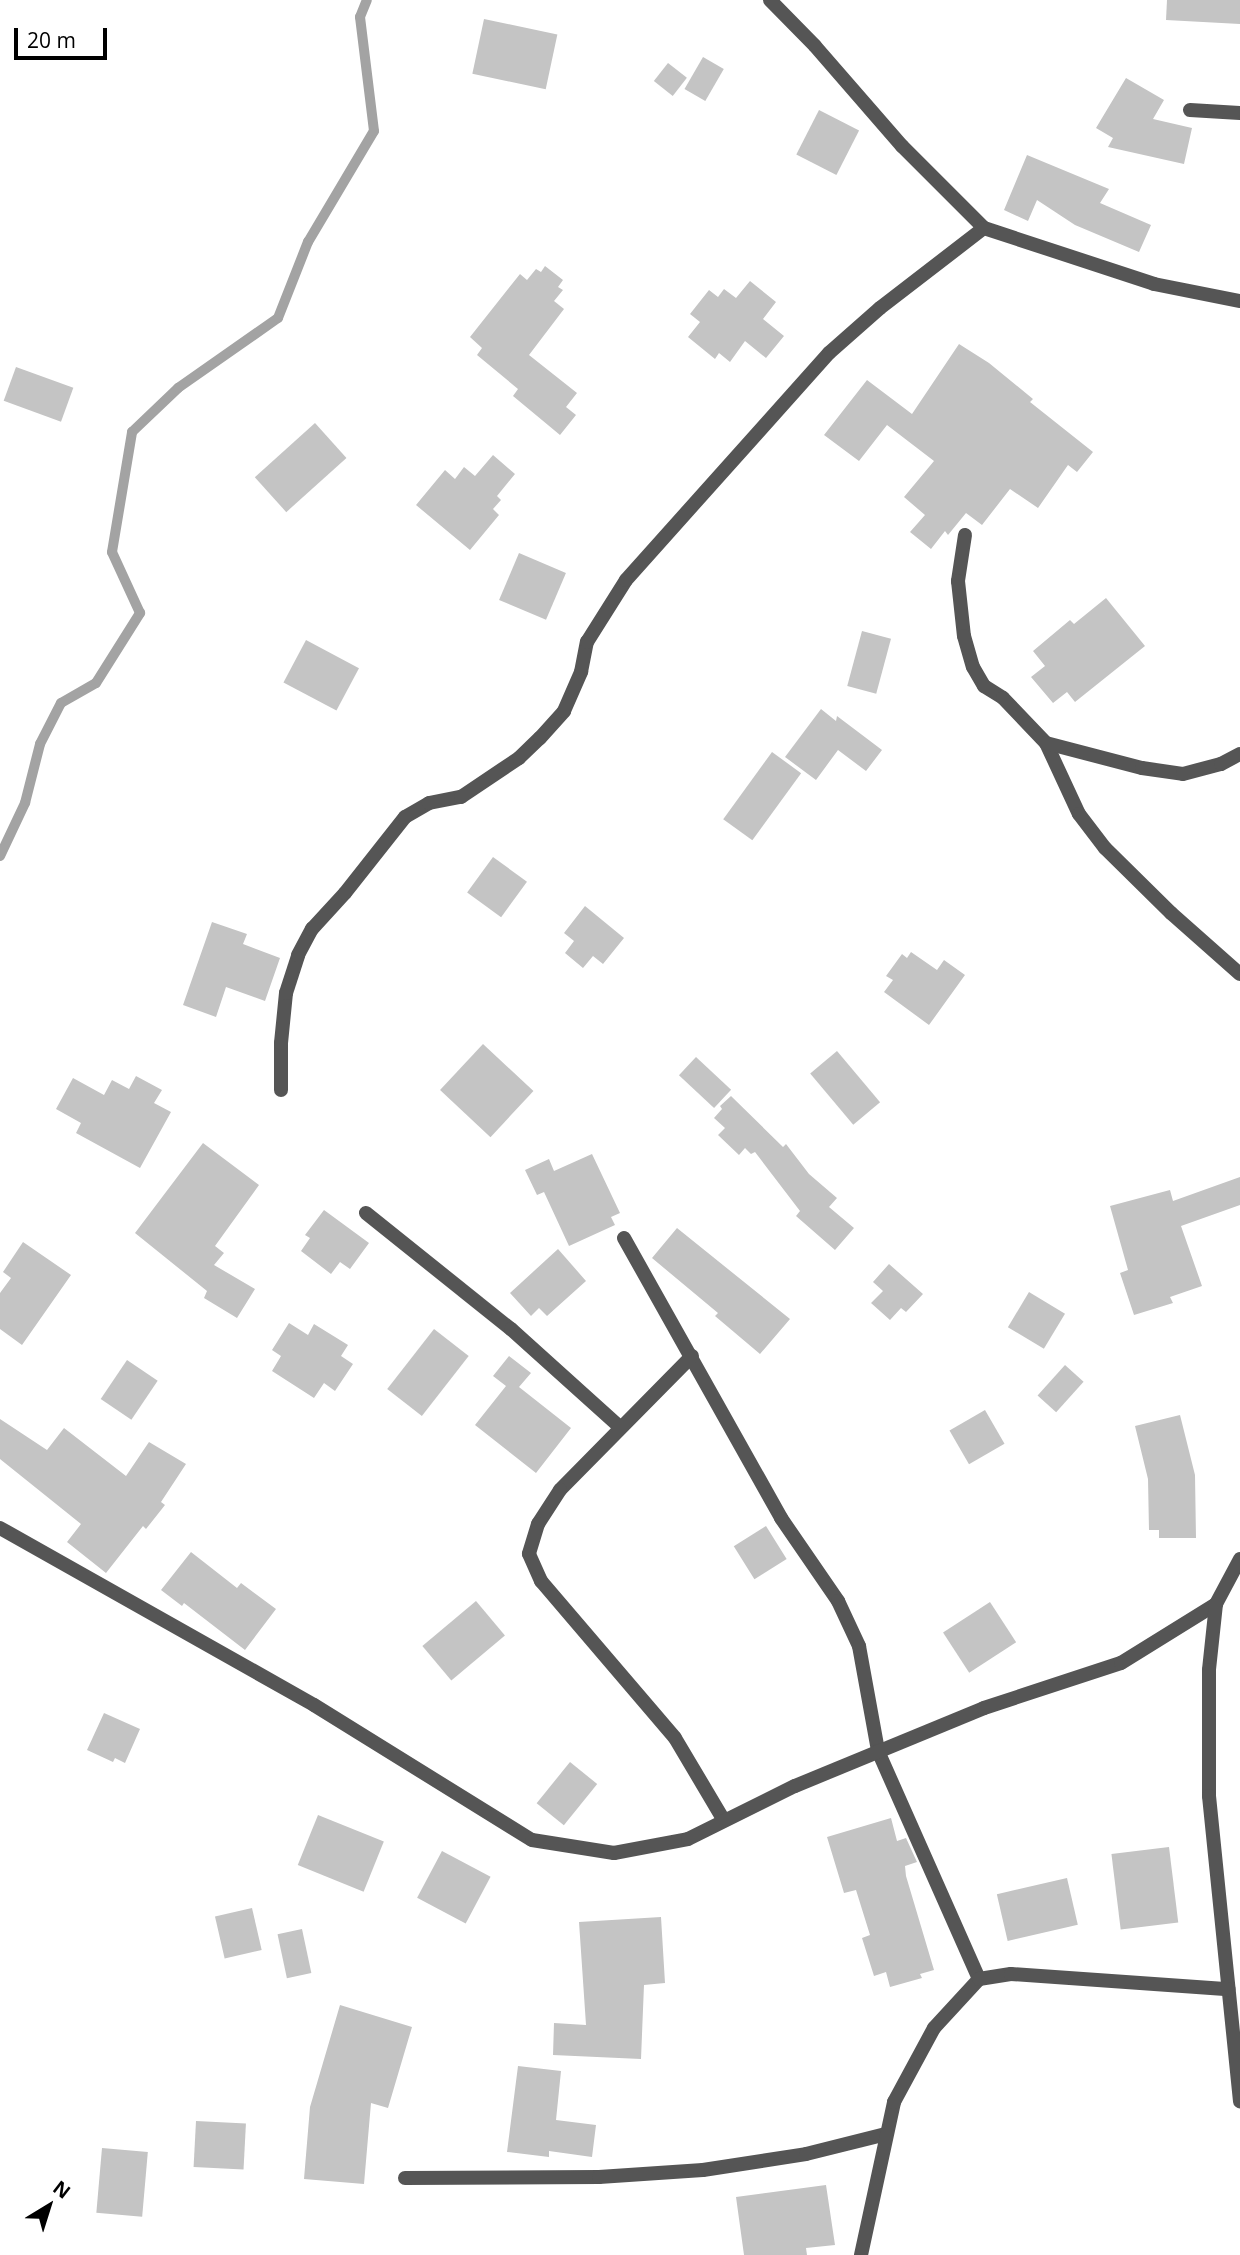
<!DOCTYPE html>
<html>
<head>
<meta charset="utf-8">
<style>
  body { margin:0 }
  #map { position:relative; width:1240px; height:2255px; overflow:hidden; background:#fff; font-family:"Open Sans",sans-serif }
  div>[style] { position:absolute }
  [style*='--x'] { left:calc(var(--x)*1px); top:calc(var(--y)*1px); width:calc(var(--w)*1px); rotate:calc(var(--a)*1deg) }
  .stream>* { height:10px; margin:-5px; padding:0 5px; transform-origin:5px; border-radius:5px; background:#a3a3a3 }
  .building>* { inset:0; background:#c4c4c4; transform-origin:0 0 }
  .minor>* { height:14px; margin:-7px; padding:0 7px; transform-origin:7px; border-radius:7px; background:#555 }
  span { translate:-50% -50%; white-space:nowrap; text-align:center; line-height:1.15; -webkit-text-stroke:6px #fff; paint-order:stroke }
  .north { position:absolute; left:14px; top:2171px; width:70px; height:70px; -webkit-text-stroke:5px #fff; paint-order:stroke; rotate:38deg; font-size:19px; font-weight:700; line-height:28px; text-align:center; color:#000 }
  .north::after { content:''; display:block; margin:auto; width:24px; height:32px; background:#000; clip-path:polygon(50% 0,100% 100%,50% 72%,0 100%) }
  .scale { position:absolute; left:14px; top:28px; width:93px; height:32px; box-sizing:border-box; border:4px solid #000; border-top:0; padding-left:9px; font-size:21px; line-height:24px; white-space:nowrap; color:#000; -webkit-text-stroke:5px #fff; paint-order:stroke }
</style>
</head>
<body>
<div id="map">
  <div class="stream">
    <div style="--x:0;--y:856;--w:59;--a:-64.7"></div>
    <div style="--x:25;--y:803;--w:61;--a:-75.7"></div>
    <div style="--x:40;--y:744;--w:46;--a:-62.9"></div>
    <div style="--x:61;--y:703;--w:40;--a:-29.7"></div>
    <div style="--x:96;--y:683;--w:83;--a:-57.8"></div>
    <div style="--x:140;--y:613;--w:67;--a:-114.7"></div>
    <div style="--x:112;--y:552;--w:122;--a:-80.5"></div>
    <div style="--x:132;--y:432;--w:64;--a:-43.7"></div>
    <div style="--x:178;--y:388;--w:122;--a:-35"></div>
    <div style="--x:278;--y:318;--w:82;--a:-68.5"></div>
    <div style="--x:308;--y:242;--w:129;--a:-59.3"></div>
    <div style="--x:374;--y:131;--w:115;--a:-97"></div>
    <div style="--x:360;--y:17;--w:18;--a:-68"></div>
  </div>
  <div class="building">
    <div style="clip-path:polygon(1167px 0,1240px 0,1240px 24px,1166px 20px)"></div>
    <div style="left:484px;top:19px;width:75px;height:56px;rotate:12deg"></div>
    <div style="left:703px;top:57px;width:24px;height:37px;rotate:30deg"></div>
    <div style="left:668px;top:63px;width:24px;height:23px;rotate:38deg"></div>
    <div style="clip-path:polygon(1126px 78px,1164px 100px,1153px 119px,1192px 128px,1184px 164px,1108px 147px,1113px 138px,1096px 128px)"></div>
    <div style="left:819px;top:110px;width:45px;height:50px;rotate:27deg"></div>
    <div style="clip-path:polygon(1027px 155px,1109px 189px,1100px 203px,1151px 225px,1139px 252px,1075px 225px,1037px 200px,1028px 221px,1004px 210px)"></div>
    <div style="clip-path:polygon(545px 266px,563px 280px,558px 287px,563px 290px,554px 301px,564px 309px,529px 355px,577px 393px,566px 407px,576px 415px,560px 435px,513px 396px,518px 389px,477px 355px,482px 348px,470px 337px,520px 274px,527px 280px,536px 269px,541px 272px)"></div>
    <div style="clip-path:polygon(750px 281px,776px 302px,763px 319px,784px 336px,766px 358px,745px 341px,730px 362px,719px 353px,715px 359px,688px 337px,700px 322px,690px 314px,709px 290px,718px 297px,724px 289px,736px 298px)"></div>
    <div style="clip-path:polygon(959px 344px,989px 363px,1033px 399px,1030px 402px,1093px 452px,1077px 472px,1068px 465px,1038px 508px,1010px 489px,982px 525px,966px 513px,948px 535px,945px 531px,931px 549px,910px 532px,925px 515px,904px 497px,934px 461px,887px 425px,859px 461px,824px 435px,867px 380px,912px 414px)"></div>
    <div style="left:16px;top:367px;width:61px;height:36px;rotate:20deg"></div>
    <div style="left:315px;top:423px;width:47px;height:81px;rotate:48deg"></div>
    <div style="clip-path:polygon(493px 455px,515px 474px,497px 496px,501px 500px,493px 509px,499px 515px,470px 550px,416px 505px,445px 470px,455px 479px,464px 467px,475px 476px)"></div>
    <div style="left:519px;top:553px;width:51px;height:51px;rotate:23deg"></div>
    <div style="clip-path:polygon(1106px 598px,1145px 646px,1075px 702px,1067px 692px,1053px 703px,1031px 677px,1045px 666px,1033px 651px,1070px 620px,1074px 624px)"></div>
    <div style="left:862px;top:631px;width:30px;height:57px;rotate:15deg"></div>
    <div style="left:306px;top:640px;width:60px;height:48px;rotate:28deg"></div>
    <div style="clip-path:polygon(821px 709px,836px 721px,837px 716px,882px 750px,866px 771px,838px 750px,816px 780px,785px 757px)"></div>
    <div style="left:772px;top:752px;width:36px;height:83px;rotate:36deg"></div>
    <div style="left:493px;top:857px;width:42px;height:44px;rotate:36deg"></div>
    <div style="clip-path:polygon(585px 906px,624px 938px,603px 964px,593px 956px,583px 968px,565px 953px,574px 941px,564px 933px)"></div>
    <div style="clip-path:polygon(212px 922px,247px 934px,243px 944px,280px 958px,265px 1001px,226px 987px,216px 1017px,183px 1005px)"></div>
    <div style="clip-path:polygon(911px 952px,937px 970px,944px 960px,965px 975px,929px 1025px,884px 992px,893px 980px,886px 976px,902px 954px,907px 958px)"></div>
    <div style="left:483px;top:1044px;width:69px;height:63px;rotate:43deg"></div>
    <div style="left:837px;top:1051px;width:67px;height:35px;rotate:50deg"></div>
    <div style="left:696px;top:1057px;width:48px;height:25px;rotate:43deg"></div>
    <div style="clip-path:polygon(136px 1076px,162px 1090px,154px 1103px,171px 1112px,140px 1168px,76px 1133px,81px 1123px,56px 1109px,73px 1078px,104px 1095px,112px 1080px,129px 1089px)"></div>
    <div style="clip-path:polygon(731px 1096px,783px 1147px,786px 1144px,809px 1174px,837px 1198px,829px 1207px,854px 1228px,835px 1250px,796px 1216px,800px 1211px,755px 1152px,751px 1154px,745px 1148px,739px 1155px,718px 1135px,725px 1128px,714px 1118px,722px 1109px,720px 1106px)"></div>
    <div style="clip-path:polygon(203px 1143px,259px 1185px,215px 1246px,224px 1253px,214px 1265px,255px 1289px,237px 1318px,204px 1298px,207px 1291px,135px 1233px)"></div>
    <div style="clip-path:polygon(592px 1154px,620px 1213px,611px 1217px,615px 1225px,569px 1246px,544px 1192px,537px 1195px,525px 1170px,549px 1159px,554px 1171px)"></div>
    <div style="clip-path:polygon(1240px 1177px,1240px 1205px,1181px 1226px,1202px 1286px,1170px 1297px,1173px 1303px,1134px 1315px,1120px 1273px,1128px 1270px,1110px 1206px,1170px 1190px,1173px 1201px)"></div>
    <div style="clip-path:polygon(324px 1210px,369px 1243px,350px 1269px,340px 1262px,331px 1274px,301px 1251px,310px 1238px,305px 1235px)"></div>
    <div style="clip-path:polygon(677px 1228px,790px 1319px,760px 1354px,715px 1316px,718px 1313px,652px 1258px)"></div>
    <div style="clip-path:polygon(23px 1242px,71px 1275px,22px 1345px,0 1329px,0 1293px,11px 1278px,3px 1272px)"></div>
    <div style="clip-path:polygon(558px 1249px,586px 1281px,547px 1316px,539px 1308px,531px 1316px,510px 1293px)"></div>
    <div style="clip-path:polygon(889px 1264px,923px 1294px,906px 1312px,901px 1308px,890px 1320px,871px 1303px,883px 1291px,873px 1282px)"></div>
    <div style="left:1029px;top:1292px;width:42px;height:41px;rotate:31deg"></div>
    <div style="clip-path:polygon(289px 1323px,308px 1335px,314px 1324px,348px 1345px,341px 1356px,353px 1364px,335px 1391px,324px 1383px,314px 1398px,272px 1371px,281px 1356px,272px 1350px)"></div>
    <div style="left:434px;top:1329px;width:44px;height:76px;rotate:38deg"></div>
    <div style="clip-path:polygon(509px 1356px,531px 1373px,519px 1387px,571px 1428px,536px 1473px,475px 1425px,506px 1386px,493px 1376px)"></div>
    <div style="left:127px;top:1360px;width:37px;height:47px;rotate:34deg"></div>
    <div style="left:1065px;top:1365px;width:25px;height:41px;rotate:42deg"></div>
    <div style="left:985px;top:1410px;width:39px;height:41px;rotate:60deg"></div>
    <div style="clip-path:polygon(1180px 1415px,1195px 1475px,1196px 1538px,1159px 1538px,1159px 1530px,1149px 1530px,1148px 1479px,1135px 1426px)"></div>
    <div style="clip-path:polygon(0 1419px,47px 1450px,64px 1428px,126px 1476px,149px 1442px,186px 1464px,161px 1502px,165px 1505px,146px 1529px,143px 1526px,106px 1573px,67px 1542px,81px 1524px,0 1459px)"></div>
    <div style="left:766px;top:1526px;width:39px;height:38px;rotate:58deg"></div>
    <div style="clip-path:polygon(191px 1552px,237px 1588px,241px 1583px,276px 1609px,245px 1650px,184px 1603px,182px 1606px,161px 1590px)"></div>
    <div style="left:476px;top:1601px;width:45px;height:70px;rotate:50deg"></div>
    <div style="left:990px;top:1602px;width:48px;height:56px;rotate:57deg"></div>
    <div style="clip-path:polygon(104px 1713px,140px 1729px,125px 1763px,115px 1758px,113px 1762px,87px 1750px)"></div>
    <div style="left:570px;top:1762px;width:35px;height:53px;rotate:39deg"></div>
    <div style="left:318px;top:1815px;width:71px;height:54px;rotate:22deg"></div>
    <div style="clip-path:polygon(891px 1818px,897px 1841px,906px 1838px,917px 1862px,905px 1866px,906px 1876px,934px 1970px,920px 1974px,922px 1978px,890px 1987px,886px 1972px,874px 1976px,862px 1938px,870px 1935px,856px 1890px,844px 1893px,827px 1837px)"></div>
    <div style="left:1169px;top:1847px;width:76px;height:58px;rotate:83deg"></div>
    <div style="left:442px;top:1851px;width:55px;height:53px;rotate:28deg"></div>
    <div style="left:1067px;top:1878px;width:48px;height:72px;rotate:77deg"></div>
    <div style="left:252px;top:1908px;width:43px;height:38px;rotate:77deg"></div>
    <div style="clip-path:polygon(661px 1917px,665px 1983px,644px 1985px,641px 2059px,553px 2055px,554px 2023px,586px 2025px,579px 1922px)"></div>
    <div style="left:302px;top:1929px;width:45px;height:25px;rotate:78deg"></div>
    <div style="clip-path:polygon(340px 2005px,412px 2027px,388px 2108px,371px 2103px,364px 2184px,304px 2179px,310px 2107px)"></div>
    <div style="clip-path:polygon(518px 2066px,561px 2071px,556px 2120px,596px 2125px,592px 2157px,549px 2151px,549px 2157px,507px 2152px)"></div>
    <div style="left:196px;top:2121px;width:50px;height:46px;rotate:3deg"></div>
    <div style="left:102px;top:2148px;width:46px;height:65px;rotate:5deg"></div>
    <div style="clip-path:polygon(826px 2185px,835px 2245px,806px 2248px,807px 2255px,744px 2255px,736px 2197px)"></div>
  </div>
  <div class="minor">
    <div style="--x:770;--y:0;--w:64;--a:45.6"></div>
    <div style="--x:815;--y:46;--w:133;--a:49"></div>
    <div style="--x:902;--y:146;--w:116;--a:45"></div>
    <div style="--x:984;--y:228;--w:179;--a:18.2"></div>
    <div style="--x:1154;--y:284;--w:88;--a:11.2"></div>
    <div style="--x:1190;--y:110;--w:50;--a:3.4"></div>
    <div style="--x:965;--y:535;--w:47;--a:98.7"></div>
    <div style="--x:958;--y:581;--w:55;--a:83.8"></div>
    <div style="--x:964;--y:636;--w:32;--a:74"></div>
    <div style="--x:973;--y:667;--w:22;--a:60"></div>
    <div style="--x:984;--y:686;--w:22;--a:32"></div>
    <div style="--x:1003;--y:698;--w:62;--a:46.3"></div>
    <div style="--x:1046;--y:743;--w:78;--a:65.1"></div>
    <div style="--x:1079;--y:814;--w:43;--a:52.6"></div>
    <div style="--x:1105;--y:848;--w:93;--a:44.6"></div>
    <div style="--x:1171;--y:913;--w:92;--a:41.5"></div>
    <div style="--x:1046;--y:743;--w:99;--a:14.6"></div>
    <div style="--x:1142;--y:768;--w:41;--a:8.3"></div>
    <div style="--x:1183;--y:774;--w:39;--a:-15"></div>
    <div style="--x:1221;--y:764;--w:21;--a:-28"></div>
    <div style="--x:281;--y:1090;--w:47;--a:-90"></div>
    <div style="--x:281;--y:1043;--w:50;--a:-84.3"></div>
    <div style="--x:286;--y:993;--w:40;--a:-72"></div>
    <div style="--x:298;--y:955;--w:30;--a:-62"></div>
    <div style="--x:312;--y:929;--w:49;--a:-47.5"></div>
    <div style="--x:345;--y:893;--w:97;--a:-51.7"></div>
    <div style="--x:405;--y:817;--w:28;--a:-30"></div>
    <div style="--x:429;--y:803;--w:33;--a:-11"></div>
    <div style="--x:461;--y:797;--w:70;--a:-33.9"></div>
    <div style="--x:519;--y:758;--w:29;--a:-44"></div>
    <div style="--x:540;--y:738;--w:36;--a:-48"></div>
    <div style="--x:564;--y:711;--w:43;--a:-66.4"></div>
    <div style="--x:581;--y:672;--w:31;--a:-79"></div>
    <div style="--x:587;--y:642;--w:73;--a:-57.8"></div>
    <div style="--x:626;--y:580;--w:305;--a:-48.2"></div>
    <div style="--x:829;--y:353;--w:68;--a:-41.4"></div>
    <div style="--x:880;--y:308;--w:131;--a:-37.6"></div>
    <div style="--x:366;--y:1213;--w:186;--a:38.7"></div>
    <div style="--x:511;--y:1329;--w:147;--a:42"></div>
    <div style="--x:624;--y:1238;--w:321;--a:60.7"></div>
    <div style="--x:781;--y:1518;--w:101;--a:55.5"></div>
    <div style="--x:838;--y:1601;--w:50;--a:65"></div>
    <div style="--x:859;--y:1646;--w:107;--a:79.7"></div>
    <div style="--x:878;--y:1751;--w:249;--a:66.1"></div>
    <div style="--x:692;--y:1356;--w:188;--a:134.6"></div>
    <div style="--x:560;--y:1490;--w:40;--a:122.9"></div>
    <div style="--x:538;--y:1524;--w:31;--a:107"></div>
    <div style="--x:529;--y:1554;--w:30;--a:66"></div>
    <div style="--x:541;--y:1581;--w:206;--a:49.5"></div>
    <div style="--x:675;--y:1738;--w:94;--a:59.3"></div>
    <div style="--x:0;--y:1528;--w:360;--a:29.4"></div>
    <div style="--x:314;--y:1705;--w:256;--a:31.8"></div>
    <div style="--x:532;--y:1840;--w:83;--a:9"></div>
    <div style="--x:614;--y:1853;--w:75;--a:-10.7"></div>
    <div style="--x:688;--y:1839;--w:119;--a:-26.4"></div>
    <div style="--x:795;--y:1786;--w:204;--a:-22.4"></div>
    <div style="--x:984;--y:1708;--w:144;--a:-18.2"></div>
    <div style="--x:1121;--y:1663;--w:112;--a:-31.8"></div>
    <div style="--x:1240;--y:1559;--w:51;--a:118.1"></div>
    <div style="--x:1216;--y:1604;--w:66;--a:96.1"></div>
    <div style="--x:1209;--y:1670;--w:126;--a:90"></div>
    <div style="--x:1209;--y:1796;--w:307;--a:84.2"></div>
    <div style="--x:405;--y:2178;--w:194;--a:-0.3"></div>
    <div style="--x:599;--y:2177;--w:104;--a:-3.9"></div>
    <div style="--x:703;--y:2170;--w:104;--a:-8.8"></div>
    <div style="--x:806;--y:2154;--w:82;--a:-14"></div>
    <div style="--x:861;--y:2255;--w:157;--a:-77.8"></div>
    <div style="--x:894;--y:2102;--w:84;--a:-61.6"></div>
    <div style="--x:934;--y:2028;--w:67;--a:-47.4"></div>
    <div style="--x:979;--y:1979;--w:32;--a:-9"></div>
    <div style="--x:1011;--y:1974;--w:218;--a:4"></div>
  </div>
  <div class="north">N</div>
  <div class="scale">20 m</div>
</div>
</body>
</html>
